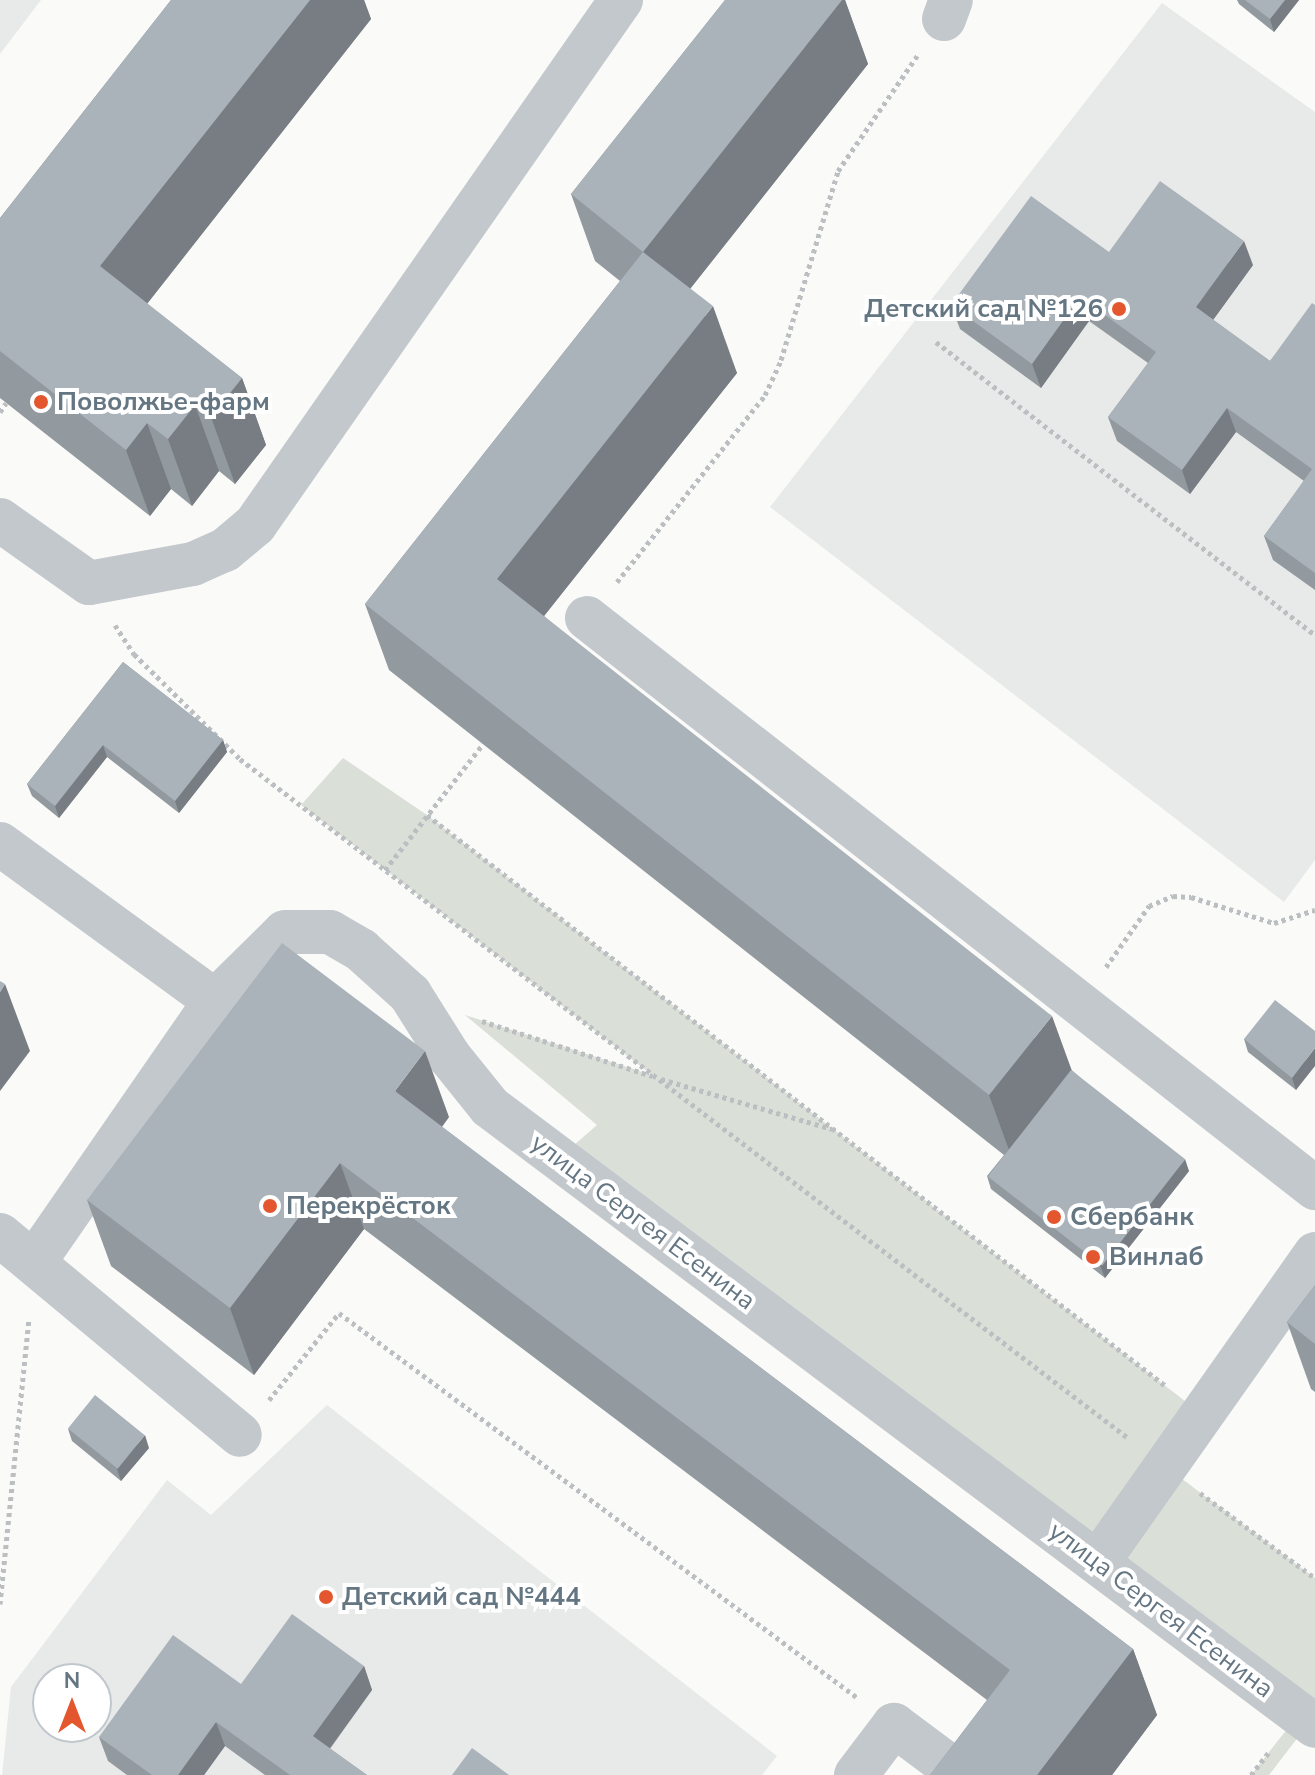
<!DOCTYPE html>
<html>
<head>
<meta charset="utf-8">
<style>
  body { margin:0 }
  #map { position:relative; width:1315px; height:1775px; overflow:hidden; background:#fafaf8; font-family:"Nunito Sans",sans-serif }
  div>[style] { position:absolute }
  [style*='--x'] { left:calc(var(--x)*1px); top:calc(var(--y)*1px); width:calc(var(--w)*1px); rotate:calc(var(--a)*1deg) }
  .built>* { inset:0; background:#e8e9e9 }
  .green>* { inset:0; background:#dadfd7 }
  .path>* { height:5px; margin-top:-2.5px; transform-origin:0; background:repeating-linear-gradient(90deg,#bbbfc2 0 4px,transparent 0 8px) }
  .minor>* { height:44px; margin:-22px; padding:0 22px; transform-origin:22px; border-radius:22px; background:#c3c8cc }
  .wall>* { inset:0; background:#929a9f }
  .shaded-wall>* { inset:0; background:#777d82 }
  .building>* { inset:0; background:#aab3b9; transform-origin:0 0 }
  .dots>* { width:22px; height:22px; translate:-50% -50%; box-sizing:border-box; border:4px solid #fff; border-radius:50% }
  span { translate:-50% -50%; white-space:nowrap; text-align:center; line-height:1.15; -webkit-text-stroke:8px #fff; paint-order:stroke }
  .poi-label { font-size:26px; color:#657683; font-weight:700 }
  .right { translate:-100% -50%; text-align:right }
  .left { translate:0 -50%; text-align:left }
  .street-label { font-size:26px; color:#657683 }
  .north { position:absolute; left:32px; top:1663px; width:80px; height:80px; box-sizing:border-box; background:#fff; border:2px solid #c1c8cd; border-radius:50%; rotate:0deg; font-size:22px; font-weight:700; line-height:32px; text-align:center; color:#657683 }
  .north::after { content:''; display:block; margin:auto; width:28px; height:36px; background:#e4572e; clip-path:polygon(50% 0,100% 100%,50% 72%,0 100%) }
</style>
</head>
<body>
<div id="map">
  <div class="built">
    <div style="clip-path:polygon(0 0,41px 0,0 54px)"></div>
    <div style="clip-path:polygon(1162px 3px,1315px 112px,1315px 860px,1284px 902px,770px 507px)"></div>
    <div style="clip-path:polygon(evenodd,327px 1405px,777px 1756px,762px 1775px,2px 1775px,11px 1687px,167px 1480px,211px 1515px,327px 1405px,48px 1679px,96px 1679px,96px 1727px,48px 1727px,48px 1679px)"></div>
  </div>
  <div class="green">
    <div style="clip-path:polygon(343px 758px,427px 815px,1203px 1415px,1166px 1467px,1315px 1578px,1315px 1715px,1269px 1775px,1251px 1775px,1299px 1714px,574px 1145px,597px 1125px,465px 1015px,652px 1075px,301px 805px)"></div>
  </div>
  <div class="path">
    <div style="--x:936;--y:342;--w:479;--a:37.7"></div>
    <div style="--x:0;--y:412;--w:11;--a:-56"></div>
    <div style="--x:617;--y:582;--w:238;--a:-51.6"></div>
    <div style="--x:765;--y:395;--w:38;--a:-65"></div>
    <div style="--x:781;--y:360;--w:197;--a:-73.2"></div>
    <div style="--x:838;--y:171;--w:140;--a:-55.5"></div>
    <div style="--x:115;--y:625;--w:35;--a:57"></div>
    <div style="--x:134;--y:654;--w:149;--a:44.7"></div>
    <div style="--x:240;--y:759;--w:1118;--a:37.4"></div>
    <div style="--x:427;--y:815;--w:935;--a:37.7"></div>
    <div style="--x:385;--y:870;--w:160;--a:-52.1"></div>
    <div style="--x:1106;--y:967;--w:75;--a:-54.8"></div>
    <div style="--x:1149;--y:906;--w:26;--a:-23"></div>
    <div style="--x:1173;--y:896;--w:18;--a:3"></div>
    <div style="--x:1191;--y:897;--w:87;--a:17.4"></div>
    <div style="--x:1274;--y:923;--w:43;--a:-17.6"></div>
    <div style="--x:482;--y:1021;--w:179;--a:17.9"></div>
    <div style="--x:661;--y:1079;--w:178;--a:16.3"></div>
    <div style="--x:269;--y:1400;--w:112;--a:-51.2"></div>
    <div style="--x:339;--y:1313;--w:646;--a:36.57"></div>
    <div style="--x:1200;--y:1493;--w:143;--a:36.5"></div>
    <div style="--x:0;--y:1604;--w:287;--a:-84.2"></div>
    <div style="--x:1251;--y:1775;--w:31;--a:-52"></div>
  </div>
  <div class="minor">
    <div style="--x:944;--y:19;--w:20;--a:-70"></div>
    <div style="--x:0;--y:520;--w:109;--a:35.3"></div>
    <div style="--x:89;--y:583;--w:106;--a:-10.4"></div>
    <div style="--x:193;--y:564;--w:35;--a:-24"></div>
    <div style="--x:225;--y:550;--w:39;--a:-40"></div>
    <div style="--x:255;--y:525;--w:640;--a:-55.12"></div>
    <div style="--x:587;--y:618;--w:925;--a:38.06"></div>
    <div style="--x:0;--y:844;--w:266;--a:36.1"></div>
    <div style="--x:215;--y:1001;--w:98;--a:-44.6"></div>
    <div style="--x:285;--y:932;--w:45;--a:0"></div>
    <div style="--x:330;--y:932;--w:36;--a:30"></div>
    <div style="--x:361;--y:950;--w:66;--a:41.9"></div>
    <div style="--x:410;--y:994;--w:73;--a:57.8"></div>
    <div style="--x:449;--y:1056;--w:65;--a:51.2"></div>
    <div style="--x:490;--y:1107;--w:1031;--a:36.88"></div>
    <div style="--x:0;--y:1235;--w:312;--a:39.8"></div>
    <div style="--x:35;--y:1261;--w:316;--a:-55.3"></div>
    <div style="--x:1098;--y:1562;--w:377;--a:-54.8"></div>
    <div style="--x:856;--y:1775;--w:63;--a:-52.8"></div>
    <div style="--x:894;--y:1725;--w:84;--a:36.7"></div>
  </div>
  <div class="wall">
    <div style="clip-path:polygon(171px 0,364px 0,371px 19px,147px 304px,242px 378px,266px 445px,235px 484px,219px 471px,192px 506px,171px 489px,150px 516px,0 398px,0 218px)"></div>
    <div style="clip-path:polygon(725px 0,845px 0,868px 64px,690px 289px,737px 373px,544px 616px,1189px 1171px,1105px 1278px,991px 1189px,987px 1176px,1004px 1155px,389px 670px,365px 604px,620px 281px,595px 261px,571px 194px)"></div>
    <div style="clip-path:polygon(1237px 0,1299px 0,1274px 32px,1239px 4px)"></div>
    <div style="clip-path:polygon(1109px 252px,1253px 265px,1213px 320px,1270px 361px,1315px 305px,1315px 590px,1273px 560px,1264px 536px,1304px 481px,1236px 432px,1190px 494px,1117px 441px,1108px 417px,1148px 363px,1089px 321px,1041px 388px,960px 329px,951px 305px)"></div>
    <div style="clip-path:polygon(123px 662px,223px 740px,227px 752px,179px 813px,107px 757px,59px 818px,32px 796px,27px 784px)"></div>
    <div style="clip-path:polygon(1315px 1031px,1296px 1090px,1248px 1052px,1244px 1039px)"></div>
    <div style="clip-path:polygon(449px 1117px,442px 1127px,1133px 1649px,1157px 1715px,1112px 1775px,930px 1775px,987px 1700px,364px 1229px,254px 1375px,111px 1266px,87px 1200px)"></div>
    <div style="clip-path:polygon(1315px 1285px,1315px 1392px,1311px 1389px,1287px 1322px)"></div>
    <div style="clip-path:polygon(68px 1429px,149px 1448px,121px 1481px,72px 1441px)"></div>
    <div style="clip-path:polygon(364px 1666px,372px 1690px,330px 1749px,367px 1775px,265px 1775px,225px 1746px,204px 1775px,127px 1775px,108px 1761px,99px 1737px)"></div>
  </div>
  <div class="shaded-wall">
    <div style="clip-path:polygon(310px 0,364px 0,371px 19px,124px 333px,100px 266px)"></div>
    <div style="clip-path:polygon(842px 0,845px 0,868px 64px,667px 318px,643px 252px)"></div>
    <div style="clip-path:polygon(1285px 0,1299px 0,1274px 32px,1270px 19px)"></div>
    <div style="clip-path:polygon(1244px 241px,1253px 265px,1205px 331px,1196px 307px)"></div>
    <div style="clip-path:polygon(1080px 297px,1089px 321px,1041px 388px,1032px 364px)"></div>
    <div style="clip-path:polygon(713px 306px,737px 373px,521px 645px,497px 579px)"></div>
    <div style="clip-path:polygon(242px 378px,266px 445px,235px 484px,211px 417px)"></div>
    <div style="clip-path:polygon(195px 405px,219px 471px,192px 506px,168px 439px)"></div>
    <div style="clip-path:polygon(1227px 408px,1236px 432px,1190px 494px,1182px 470px)"></div>
    <div style="clip-path:polygon(147px 423px,171px 489px,150px 516px,126px 450px)"></div>
    <div style="clip-path:polygon(223px 740px,227px 752px,179px 813px,175px 801px)"></div>
    <div style="clip-path:polygon(103px 745px,107px 757px,59px 818px,55px 806px)"></div>
    <div style="clip-path:polygon(5px 984px,30px 1051px,0 1091px,0 992px)"></div>
    <div style="clip-path:polygon(1052px 1016px,1076px 1082px,1013px 1161px,989px 1095px)"></div>
    <div style="clip-path:polygon(1315px 1048px,1315px 1066px,1296px 1090px,1292px 1078px)"></div>
    <div style="clip-path:polygon(425px 1051px,449px 1117px,419px 1157px,395px 1091px)"></div>
    <div style="clip-path:polygon(1185px 1159px,1189px 1171px,1105px 1278px,1100px 1265px)"></div>
    <div style="clip-path:polygon(340px 1163px,364px 1229px,254px 1375px,230px 1308px)"></div>
    <div style="clip-path:polygon(145px 1435px,149px 1448px,121px 1481px,117px 1469px)"></div>
    <div style="clip-path:polygon(1133px 1649px,1157px 1715px,1112px 1775px,1037px 1775px)"></div>
    <div style="clip-path:polygon(364px 1666px,372px 1690px,321px 1760px,313px 1736px)"></div>
    <div style="clip-path:polygon(216px 1722px,225px 1746px,204px 1775px,178px 1775px)"></div>
  </div>
  <div class="building">
    <div style="clip-path:polygon(171px 0,310px 0,100px 266px,242px 378px,211px 417px,195px 405px,168px 439px,147px 423px,126px 450px,0 351px,0 218px)"></div>
    <div style="clip-path:polygon(725px 0,842px 0,643px 252px,713px 306px,497px 579px,1052px 1016px,989px 1095px,365px 604px,643px 252px,571px 194px)"></div>
    <div style="clip-path:polygon(1245px 0,1285px 0,1270px 19px)"></div>
    <div style="clip-path:polygon(1160px 181px,1244px 241px,1196px 307px,1270px 361px,1312px 303px,1315px 305px,1315px 573px,1264px 536px,1312px 469px,1227px 408px,1182px 470px,1108px 417px,1156px 352px,1080px 297px,1032px 364px,951px 305px,1031px 196px,1109px 252px)"></div>
    <div style="clip-path:polygon(123px 662px,223px 740px,175px 801px,103px 745px,55px 806px,27px 784px)"></div>
    <div style="clip-path:polygon(282px 943px,425px 1051px,395px 1091px,1133px 1649px,1037px 1775px,930px 1775px,1010px 1670px,340px 1163px,230px 1308px,87px 1200px)"></div>
    <div style="clip-path:polygon(0 981px,5px 984px,0 992px)"></div>
    <div style="clip-path:polygon(1275px 1000px,1315px 1031px,1315px 1048px,1292px 1078px,1244px 1039px)"></div>
    <div style="left:1071px;top:1070px;width:145px;height:135px;rotate:38deg"></div>
    <div style="clip-path:polygon(1315px 1285px,1315px 1344px,1287px 1322px)"></div>
    <div style="left:95px;top:1395px;width:64px;height:43px;rotate:39deg"></div>
    <div style="clip-path:polygon(292px 1614px,364px 1666px,313px 1736px,367px 1775px,290px 1775px,216px 1722px,178px 1775px,152px 1775px,99px 1737px,173px 1635px,241px 1684px)"></div>
    <div style="clip-path:polygon(472px 1748px,509px 1775px,452px 1775px)"></div>
  </div>
  <div class="dots">
    <div style="left:1119px;top:309px;background:#e4572e"></div>
    <div style="left:41px;top:402px;background:#e4572e"></div>
    <div style="left:270px;top:1206px;background:#e4572e"></div>
    <div style="left:1054px;top:1217px;background:#e4572e"></div>
    <div style="left:1093px;top:1257px;background:#e4572e"></div>
    <div style="left:326px;top:1597px;background:#e4572e"></div>
  </div>
  <div class="poi-label">
    <span class="right" style="left:1103px;top:309px">Детский сад №126</span>
    <span class="left" style="left:57px;top:402px">Поволжье-фарм</span>
    <span class="left" style="left:286px;top:1206px">Перекрёсток</span>
    <span class="left" style="left:1070px;top:1217px">Сбербанк</span>
    <span class="left" style="left:1109px;top:1257px">Винлаб</span>
    <span class="left" style="left:342px;top:1597px">Детский сад №444</span>
  </div>
  <div class="street-label">
    <span style="left:643px;top:1222px;rotate:37deg">улица Сергея Есенина</span>
    <span style="left:1161px;top:1610px;rotate:37deg">улица Сергея Есенина</span>
  </div>
  <div class="north">N</div>
</div>
</body>
</html>
